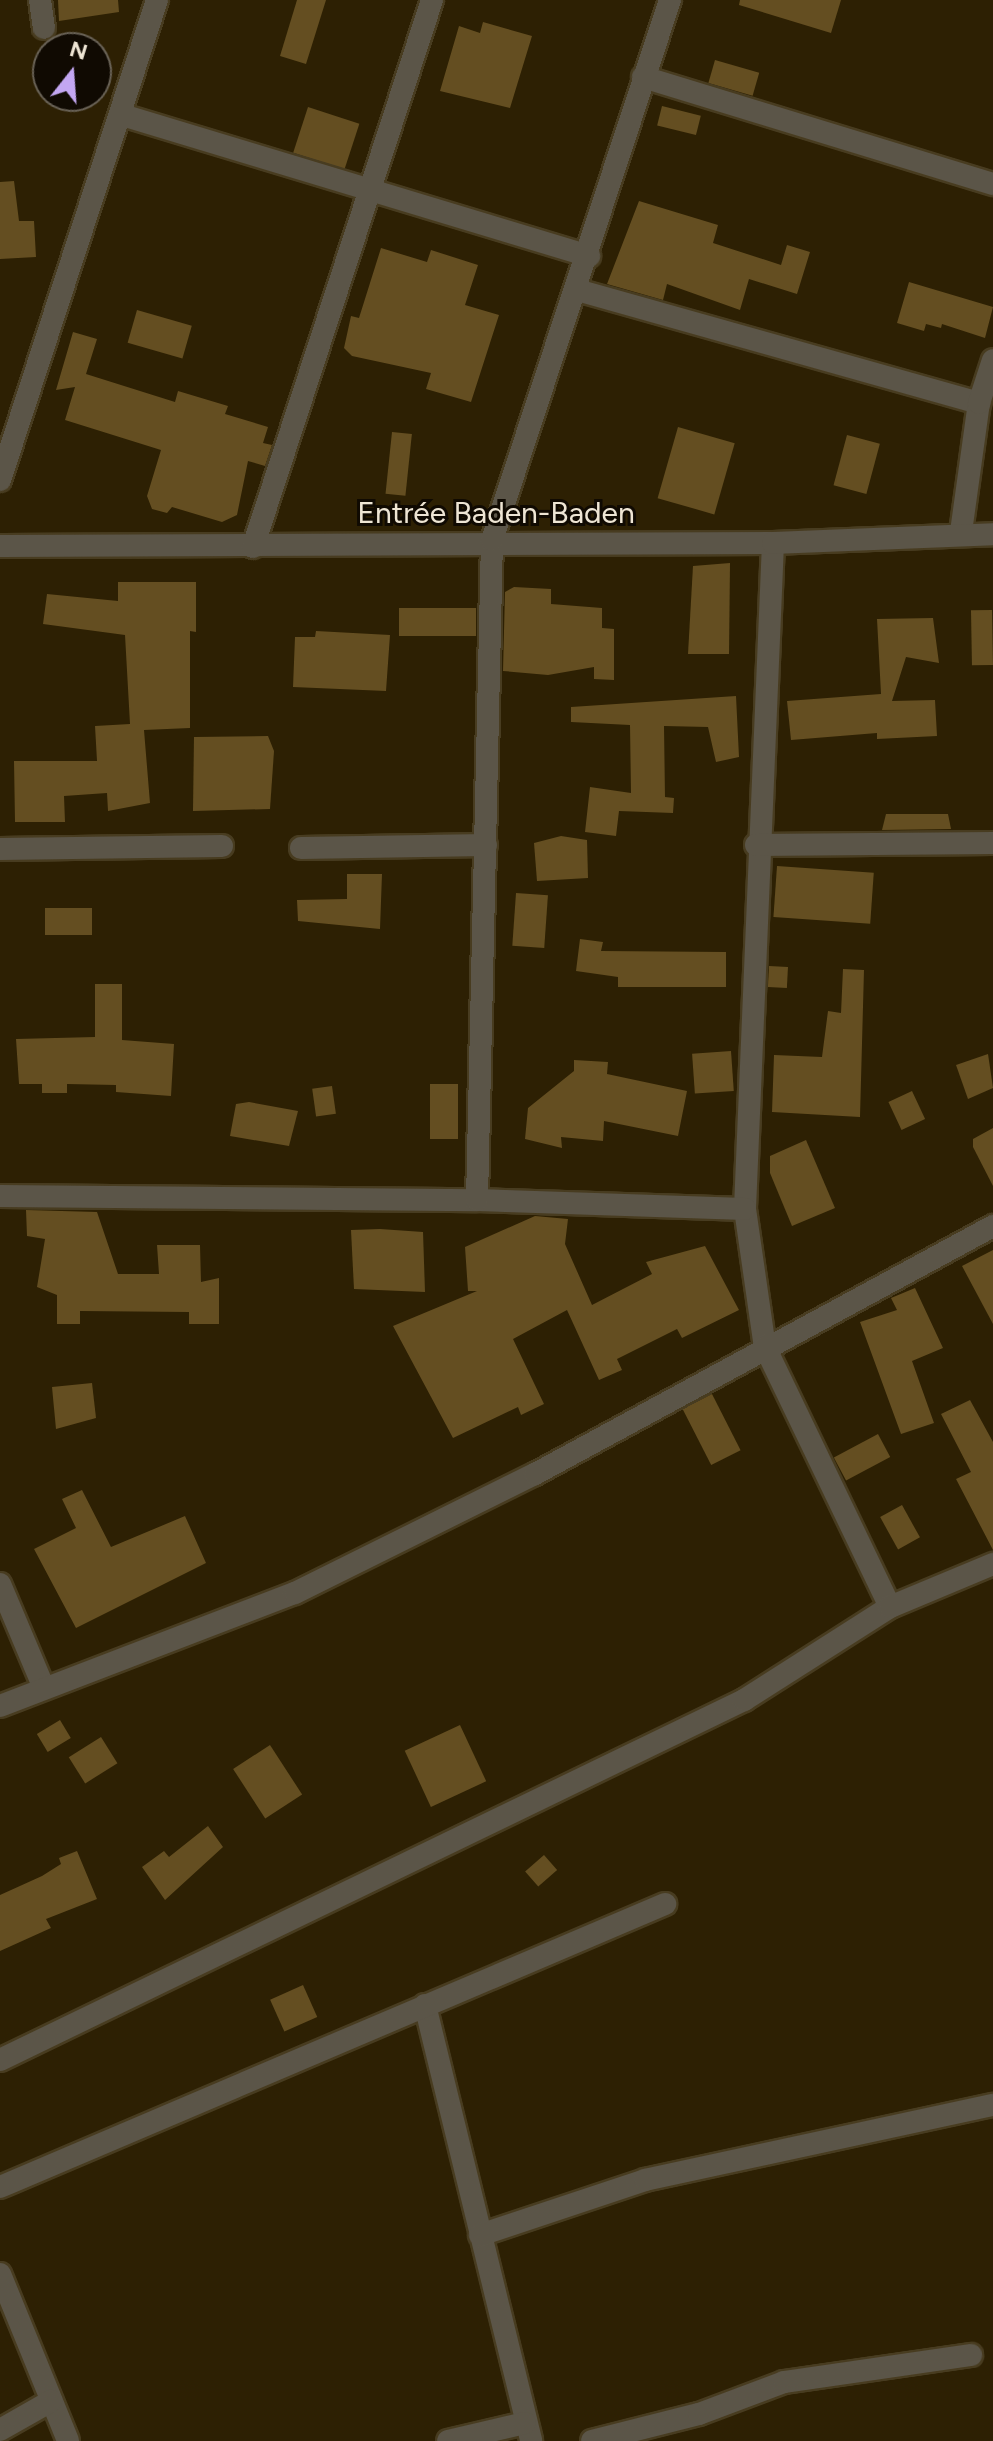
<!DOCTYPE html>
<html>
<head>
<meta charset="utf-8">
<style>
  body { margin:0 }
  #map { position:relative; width:993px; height:2441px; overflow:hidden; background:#2d2003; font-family:Figtree,sans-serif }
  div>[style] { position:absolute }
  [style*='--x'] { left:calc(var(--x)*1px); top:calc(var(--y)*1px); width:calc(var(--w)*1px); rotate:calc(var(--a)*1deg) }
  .building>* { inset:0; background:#644e21; transform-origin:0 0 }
  .roads { filter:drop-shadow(2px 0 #483c20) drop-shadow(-2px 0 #483c20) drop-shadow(0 2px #483c20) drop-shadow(0 -2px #483c20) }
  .minor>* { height:22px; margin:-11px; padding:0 11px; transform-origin:11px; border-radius:11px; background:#5b5548 }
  span { translate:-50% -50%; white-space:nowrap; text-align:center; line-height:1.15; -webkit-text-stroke:6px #100a02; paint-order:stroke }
  .street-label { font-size:30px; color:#eee5d4 }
  .north { position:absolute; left:32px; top:32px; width:80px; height:80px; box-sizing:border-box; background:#100a02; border:2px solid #696256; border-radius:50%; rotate:17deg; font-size:22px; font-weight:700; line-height:32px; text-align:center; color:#eee5d4 }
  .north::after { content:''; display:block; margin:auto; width:28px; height:36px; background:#c3a7f2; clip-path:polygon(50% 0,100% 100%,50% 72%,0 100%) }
</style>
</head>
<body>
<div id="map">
  <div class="building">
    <div style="clip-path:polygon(58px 0,118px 0,119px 12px,59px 21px)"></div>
    <div style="clip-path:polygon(297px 0,326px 0,306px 64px,280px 56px)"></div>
    <div style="clip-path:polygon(740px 0,841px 0,831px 33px,739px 5px)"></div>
    <div style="clip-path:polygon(483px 22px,532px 36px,510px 108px,440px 91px,459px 26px,480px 33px)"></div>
    <div style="left:715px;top:60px;width:46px;height:24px;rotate:16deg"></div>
    <div style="left:662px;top:106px;width:40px;height:20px;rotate:14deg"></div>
    <div style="left:308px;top:107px;width:54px;height:48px;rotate:18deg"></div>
    <div style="clip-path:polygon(14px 181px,19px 221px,34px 221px,36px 257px,0 259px,0 182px)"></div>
    <div style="clip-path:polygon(639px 201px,718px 225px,713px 243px,781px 265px,787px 245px,810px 252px,797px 294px,749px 279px,740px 310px,667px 284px,663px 300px,607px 284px)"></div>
    <div style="clip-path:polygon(381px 248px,427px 262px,431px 250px,478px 265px,465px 305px,499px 315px,471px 402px,426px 389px,431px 373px,352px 356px,344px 348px,351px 316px,359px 318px)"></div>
    <div style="clip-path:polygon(909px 282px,993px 307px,985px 338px,942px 324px,941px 328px,926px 324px,924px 331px,897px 323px)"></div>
    <div style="left:137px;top:310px;width:57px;height:34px;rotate:16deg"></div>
    <div style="clip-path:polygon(73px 332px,97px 339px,86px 374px,175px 402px,178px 391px,228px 406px,225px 414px,268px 427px,263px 443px,272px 445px,265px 466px,248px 461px,237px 515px,222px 522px,172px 507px,167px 513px,152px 509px,147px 496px,161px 450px,65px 420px,75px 387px,56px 390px)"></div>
    <div style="left:678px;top:427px;width:59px;height:74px;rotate:16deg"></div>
    <div style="left:392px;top:432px;width:20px;height:62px;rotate:6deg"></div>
    <div style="left:847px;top:435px;width:34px;height:52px;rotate:15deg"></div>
    <div style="clip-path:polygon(730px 563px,729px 654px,688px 654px,693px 566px)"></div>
    <div style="clip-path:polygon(118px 582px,196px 582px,196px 632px,190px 631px,190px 728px,144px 730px,150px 803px,108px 811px,107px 793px,64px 796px,65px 822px,15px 822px,14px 761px,97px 761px,95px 726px,130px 724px,125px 635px,43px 624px,47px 594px,118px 601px)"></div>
    <div style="clip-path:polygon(514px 587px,551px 589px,551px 604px,602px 608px,602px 628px,614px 629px,614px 680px,594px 679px,594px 667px,548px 675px,503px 671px,505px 592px)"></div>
    <div style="left:476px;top:608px;width:28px;height:77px;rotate:90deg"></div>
    <div style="left:992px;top:610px;width:55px;height:21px;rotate:89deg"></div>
    <div style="clip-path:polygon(933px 618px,939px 663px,906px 657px,892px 701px,935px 700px,937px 736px,877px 739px,877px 733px,791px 740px,787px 701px,881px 694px,877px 619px)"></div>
    <div style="clip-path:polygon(316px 631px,390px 635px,386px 691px,293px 687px,295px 637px,315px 637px)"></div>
    <div style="clip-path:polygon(736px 696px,739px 757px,716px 762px,708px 727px,664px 726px,665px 797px,674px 798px,673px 813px,619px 811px,616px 836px,585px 832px,590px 787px,631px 793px,630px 725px,571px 722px,571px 707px)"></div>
    <div style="clip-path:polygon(268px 736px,274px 751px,270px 809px,193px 811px,194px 737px)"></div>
    <div style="clip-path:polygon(886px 814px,948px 814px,951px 829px,882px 830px)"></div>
    <div style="clip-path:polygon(561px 836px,587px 840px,588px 878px,537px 881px,534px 843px)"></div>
    <div style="left:777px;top:866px;width:97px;height:51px;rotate:4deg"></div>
    <div style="clip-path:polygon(347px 874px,382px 874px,380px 929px,298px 921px,297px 900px,347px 899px)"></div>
    <div style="left:516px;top:893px;width:32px;height:53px;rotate:4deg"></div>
    <div style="left:92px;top:908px;width:27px;height:47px;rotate:90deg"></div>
    <div style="clip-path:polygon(580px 939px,603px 942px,601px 951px,726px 952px,726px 987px,618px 987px,618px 977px,576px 971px)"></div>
    <div style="left:769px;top:966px;width:19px;height:21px;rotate:3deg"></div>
    <div style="clip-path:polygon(843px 969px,864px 970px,860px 1117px,772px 1112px,774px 1055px,822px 1057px,828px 1011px,841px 1013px)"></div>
    <div style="clip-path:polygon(95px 984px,122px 984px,122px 1040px,174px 1044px,171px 1096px,116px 1092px,116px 1085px,67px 1084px,67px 1093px,42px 1093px,42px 1084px,19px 1084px,16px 1039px,95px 1037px)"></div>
    <div style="left:731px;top:1051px;width:40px;height:39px;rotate:86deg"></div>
    <div style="clip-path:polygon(988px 1054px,993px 1088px,968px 1099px,956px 1065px)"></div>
    <div style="clip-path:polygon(574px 1060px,608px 1062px,607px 1074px,687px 1091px,678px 1136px,604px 1121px,603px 1141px,561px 1137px,562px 1148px,525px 1139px,528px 1108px,574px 1071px)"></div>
    <div style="left:430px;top:1084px;width:28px;height:55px"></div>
    <div style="left:332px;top:1086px;width:28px;height:20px;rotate:82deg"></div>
    <div style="left:912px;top:1091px;width:31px;height:26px;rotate:65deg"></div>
    <div style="clip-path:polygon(249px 1102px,298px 1111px,289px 1146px,230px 1136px,236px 1104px)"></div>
    <div style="clip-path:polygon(993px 1128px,993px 1186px,973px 1147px,973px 1139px)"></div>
    <div style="clip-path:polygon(806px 1140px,835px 1208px,792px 1226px,770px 1173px,770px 1156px)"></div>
    <div style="clip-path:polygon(26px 1210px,97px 1212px,118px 1274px,159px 1274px,157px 1245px,200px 1245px,201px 1282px,219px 1278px,219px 1324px,189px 1324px,189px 1312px,80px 1311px,80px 1324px,57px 1324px,57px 1295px,37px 1287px,45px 1239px,27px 1236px)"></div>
    <div style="clip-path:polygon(535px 1216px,568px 1219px,565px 1244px,592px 1305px,652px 1274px,646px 1262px,705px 1246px,739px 1310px,682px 1338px,677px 1329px,617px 1359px,622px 1370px,599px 1380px,567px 1310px,513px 1339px,544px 1404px,521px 1415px,518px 1407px,453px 1438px,393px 1326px,477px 1291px,468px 1291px,465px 1247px)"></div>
    <div style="clip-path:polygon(380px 1229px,423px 1232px,425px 1292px,354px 1289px,351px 1230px)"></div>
    <div style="clip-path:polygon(993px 1250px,993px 1324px,962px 1266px)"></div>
    <div style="clip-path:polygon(915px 1288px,943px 1348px,912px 1361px,934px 1423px,901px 1434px,860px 1322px,897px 1310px,891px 1298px)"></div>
    <div style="clip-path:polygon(92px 1383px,96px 1418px,56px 1429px,52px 1387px)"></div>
    <div style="left:712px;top:1394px;width:63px;height:33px;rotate:63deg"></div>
    <div style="clip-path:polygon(970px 1400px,993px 1442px,993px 1550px,956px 1479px,971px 1472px,941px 1414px)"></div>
    <div style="left:878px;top:1434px;width:26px;height:50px;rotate:62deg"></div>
    <div style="clip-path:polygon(82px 1490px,111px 1547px,185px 1516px,206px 1563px,76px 1628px,34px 1549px,76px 1528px,62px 1499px)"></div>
    <div style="left:902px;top:1505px;width:37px;height:25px;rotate:61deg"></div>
    <div style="left:60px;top:1720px;width:21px;height:27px;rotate:59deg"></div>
    <div style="left:460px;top:1725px;width:62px;height:61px;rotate:65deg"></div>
    <div style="left:101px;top:1737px;width:31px;height:38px;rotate:58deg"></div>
    <div style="left:270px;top:1745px;width:59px;height:44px;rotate:57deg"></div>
    <div style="clip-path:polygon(208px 1826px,223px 1847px,165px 1900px,142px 1867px,164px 1851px,169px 1857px)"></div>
    <div style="clip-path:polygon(77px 1851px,97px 1899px,46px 1919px,51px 1928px,0 1951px,0 1895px,42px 1876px,61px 1864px,59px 1858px)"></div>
    <div style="left:544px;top:1855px;width:20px;height:25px;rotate:49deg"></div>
    <div style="left:303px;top:1985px;width:35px;height:36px;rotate:66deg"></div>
  </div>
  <div class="roads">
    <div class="minor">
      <div style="--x:40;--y:0;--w:28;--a:82"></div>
      <div style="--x:643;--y:77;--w:366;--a:17"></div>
      <div style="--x:122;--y:115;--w:488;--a:16.8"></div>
      <div style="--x:577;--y:290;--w:418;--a:15.7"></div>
      <div style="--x:0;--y:480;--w:505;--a:-71.89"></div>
      <div style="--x:961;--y:532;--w:130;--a:-82.1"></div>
      <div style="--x:979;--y:403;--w:45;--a:-72"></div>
      <div style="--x:773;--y:543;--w:667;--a:92.41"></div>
      <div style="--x:745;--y:1209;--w:139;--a:81.8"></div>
      <div style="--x:765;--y:1347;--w:288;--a:64.3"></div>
      <div style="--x:0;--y:546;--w:773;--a:-0.22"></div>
      <div style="--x:773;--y:543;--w:220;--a:-2.3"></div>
      <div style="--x:253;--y:547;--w:576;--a:-71.88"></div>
      <div style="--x:756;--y:845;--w:237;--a:-0.5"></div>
      <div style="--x:301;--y:848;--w:185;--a:-0.9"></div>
      <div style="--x:0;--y:849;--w:222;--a:-0.8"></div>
      <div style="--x:0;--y:1196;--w:477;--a:0.5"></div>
      <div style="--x:477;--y:1200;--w:268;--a:1.9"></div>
      <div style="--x:477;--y:1200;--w:660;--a:-88.7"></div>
      <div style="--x:492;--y:540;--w:569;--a:-71.76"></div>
      <div style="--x:0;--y:1584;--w:111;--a:67.1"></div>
      <div style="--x:0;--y:1706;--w:316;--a:-21"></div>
      <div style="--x:295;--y:1593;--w:268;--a:-26.4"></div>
      <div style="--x:535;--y:1474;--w:521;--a:-28.43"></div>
      <div style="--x:425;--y:2005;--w:449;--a:76.3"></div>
      <div style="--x:0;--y:2060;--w:827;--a:-25.82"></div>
      <div style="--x:744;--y:1700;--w:173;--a:-32.5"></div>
      <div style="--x:890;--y:1607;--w:112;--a:-22.7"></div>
      <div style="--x:0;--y:2187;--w:723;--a:-23.05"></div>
      <div style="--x:480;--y:2235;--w:174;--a:-18.4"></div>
      <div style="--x:645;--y:2180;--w:356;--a:-12.2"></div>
      <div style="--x:0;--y:2274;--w:180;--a:67.8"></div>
      <div style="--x:0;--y:2430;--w:59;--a:-29.6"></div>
      <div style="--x:448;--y:2441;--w:79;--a:-13.2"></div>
      <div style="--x:592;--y:2441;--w:110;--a:-14.2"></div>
      <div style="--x:699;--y:2414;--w:91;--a:-20.6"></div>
      <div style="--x:784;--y:2382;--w:189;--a:-8.2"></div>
    </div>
  </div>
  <div class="street-label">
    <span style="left:496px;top:513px">Entrée Baden-Baden</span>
  </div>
  <div class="north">N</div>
</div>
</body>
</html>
